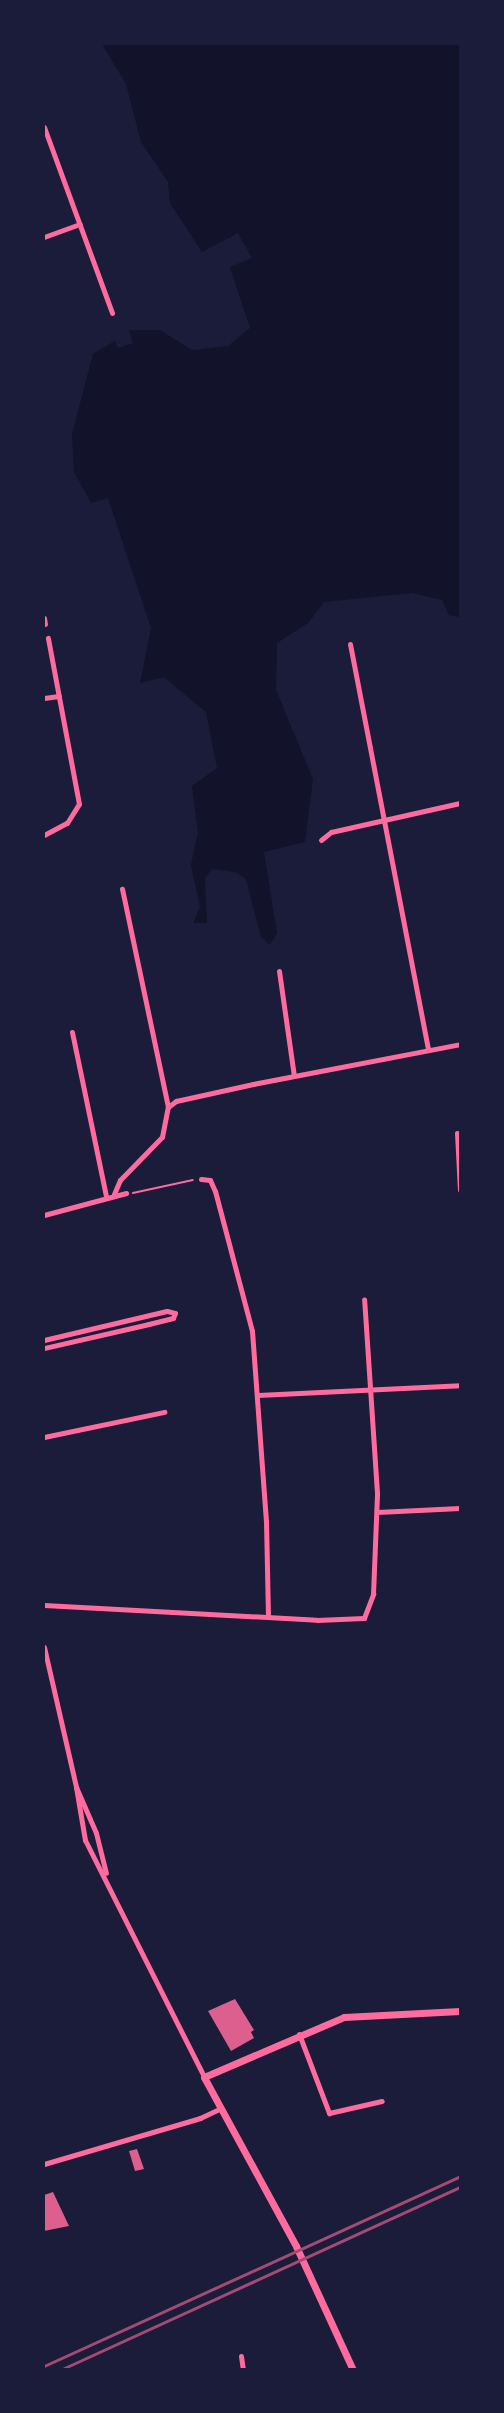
<!DOCTYPE html>
<html>
<head>
<meta charset="utf-8">
<style>
  body { margin:0 }
  #map { position:relative; width:504px; height:2413px; overflow:hidden; background:#1b1b3a; font-family:Mulish,sans-serif }
  div>[style] { position:absolute }
  [style*='--x'] { left:calc(var(--x)*1px); top:calc(var(--y)*1px); width:calc(var(--w)*1px); rotate:calc(var(--a)*1deg) }
  .water>* { inset:0; background:#12122b }
  .building>* { inset:0; background:#dd5f8e }
  .path>* { height:1.5px; margin:-0.75px; padding:0 0.75px; transform-origin:0.75px; border-radius:0.75px; background:#ff6b9d }
  .minor>* { height:5px; margin:-2.5px; padding:0 2.5px; transform-origin:2.5px; border-radius:2.5px; background:#ff6b9d }
  .tertiary>* { height:7px; margin:-3.5px; padding:0 3.5px; transform-origin:3.5px; border-radius:3.5px; background:#ff6b9d }
  .rail>* { height:3px; margin:-1.5px; padding:0 1.5px; transform-origin:1.5px; border-radius:1.5px; background:#a44b75 }
  span { translate:-50% -50%; white-space:nowrap; text-align:center; line-height:1.15; -webkit-text-stroke:6px #1b1b3a; paint-order:stroke }
  .frame { position:absolute; inset:0; border:45px solid #1b1b3a; pointer-events:none }
</style>
</head>
<body>
<div id="map">
  <div class="water">
    <div style="clip-path:polygon(102px 44px,460px 44px,460px 617px,449px 615px,442px 600px,412px 593px,324px 602px,308px 623px,277px 643px,276px 690px,313px 779px,305px 842px,264px 852px,277px 933px,270px 945px,261px 937px,246px 879px,235px 872px,212px 869px,205px 878px,207px 923px,193px 923px,200px 907px,191px 865px,198px 832px,192px 786px,217px 768px,206px 712px,164px 677px,140px 683px,151px 628px,108px 498px,91px 503px,74px 472px,72px 434px,93px 354px,115px 341px,118px 348px,133px 343px,129px 330px,160px 330px,192px 350px,228px 346px,250px 328px,230px 267px,252px 258px,238px 233px,202px 252px,170px 203px,168px 182px,141px 142px,126px 84px)"></div>
  </div>
  <div class="building">
    <div style="clip-path:polygon(235px 1999px,254px 2030px,251px 2032px,254px 2038px,231px 2051px,208px 2011px)"></div>
    <div style="clip-path:polygon(137px 2149px,144px 2169px,135px 2171px,129px 2151px)"></div>
    <div style="clip-path:polygon(53px 2192px,69px 2226px,44px 2231px,44px 2195px)"></div>
  </div>
  <div class="path">
    <div style="--x:133;--y:1193;--w:61;--a:-12.2"></div>
  </div>
  <div class="minor">
    <div style="--x:44;--y:127;--w:198;--a:69.9"></div>
    <div style="--x:44;--y:237;--w:38;--a:-20"></div>
    <div style="--x:44;--y:618;--w:6;--a:81"></div>
    <div style="--x:350;--y:644;--w:413;--a:79.1"></div>
    <div style="--x:44;--y:698;--w:15;--a:-8"></div>
    <div style="--x:44;--y:835;--w:26;--a:-28"></div>
    <div style="--x:67;--y:823;--w:22;--a:-58"></div>
    <div style="--x:79;--y:804;--w:169;--a:-100.6"></div>
    <div style="--x:321;--y:840;--w:13;--a:-39"></div>
    <div style="--x:331;--y:832;--w:132;--a:-12.7"></div>
    <div style="--x:279;--y:971;--w:106;--a:81.9"></div>
    <div style="--x:72;--y:1032;--w:167;--a:78.3"></div>
    <div style="--x:168;--y:1107;--w:10;--a:-37"></div>
    <div style="--x:176;--y:1101;--w:79;--a:-12.4"></div>
    <div style="--x:253;--y:1084;--w:211;--a:-10.9"></div>
    <div style="--x:457;--y:1133;--w:57;--a:87"></div>
    <div style="--x:201;--y:1179;--w:9;--a:6"></div>
    <div style="--x:210;--y:1180;--w:12;--a:66"></div>
    <div style="--x:215;--y:1191;--w:145;--a:75.2"></div>
    <div style="--x:252;--y:1331;--w:191;--a:85.8"></div>
    <div style="--x:266;--y:1521;--w:95;--a:88.8"></div>
    <div style="--x:114;--y:1194;--w:15;--a:-67"></div>
    <div style="--x:120;--y:1180;--w:60;--a:-45.7"></div>
    <div style="--x:162;--y:1137;--w:31;--a:-79"></div>
    <div style="--x:168;--y:1107;--w:223;--a:-101.9"></div>
    <div style="--x:44;--y:1215;--w:85;--a:-15"></div>
    <div style="--x:44;--y:1340;--w:126;--a:-13.3"></div>
    <div style="--x:167;--y:1311;--w:8;--a:14"></div>
    <div style="--x:175;--y:1313;--w:5;--a:112"></div>
    <div style="--x:173;--y:1318;--w:25;--a:166"></div>
    <div style="--x:149;--y:1324;--w:108;--a:167.1"></div>
    <div style="--x:258;--y:1395;--w:202;--a:-2.8"></div>
    <div style="--x:44;--y:1437;--w:123;--a:-11.8"></div>
    <div style="--x:377;--y:1512;--w:83;--a:-2.8"></div>
    <div style="--x:44;--y:1605;--w:273;--a:3.1"></div>
    <div style="--x:317;--y:1620;--w:47;--a:-2.4"></div>
    <div style="--x:364;--y:1618;--w:26;--a:-69"></div>
    <div style="--x:373;--y:1594;--w:101;--a:-87.7"></div>
    <div style="--x:377;--y:1493;--w:194;--a:-93.8"></div>
    <div style="--x:44;--y:1647;--w:144;--a:77.1"></div>
    <div style="--x:76;--y:1787;--w:50;--a:66.5"></div>
    <div style="--x:96;--y:1833;--w:41;--a:76"></div>
    <div style="--x:76;--y:1787;--w:54;--a:80.4"></div>
    <div style="--x:85;--y:1840;--w:265;--a:63.3"></div>
    <div style="--x:299;--y:2034;--w:85;--a:69.2"></div>
    <div style="--x:329;--y:2113;--w:54;--a:-12.8"></div>
    <div style="--x:44;--y:2164;--w:163;--a:-16.4"></div>
    <div style="--x:200;--y:2118;--w:23;--a:-25"></div>
    <div style="--x:241;--y:2356;--w:14;--a:82"></div>
  </div>
  <div class="tertiary">
    <div style="--x:353;--y:2370;--w:136;--a:-114.7"></div>
    <div style="--x:296;--y:2246;--w:192;--a:-118.6"></div>
    <div style="--x:204;--y:2077;--w:152;--a:-23.2"></div>
    <div style="--x:344;--y:2017;--w:116;--a:-3"></div>
  </div>
  <div class="rail">
    <div style="--x:44;--y:2366;--w:457;--a:-24.5"></div>
    <div style="--x:60;--y:2370;--w:440;--a:-24.6"></div>
  </div>
  <div class="frame"></div>
</div>
</body>
</html>
